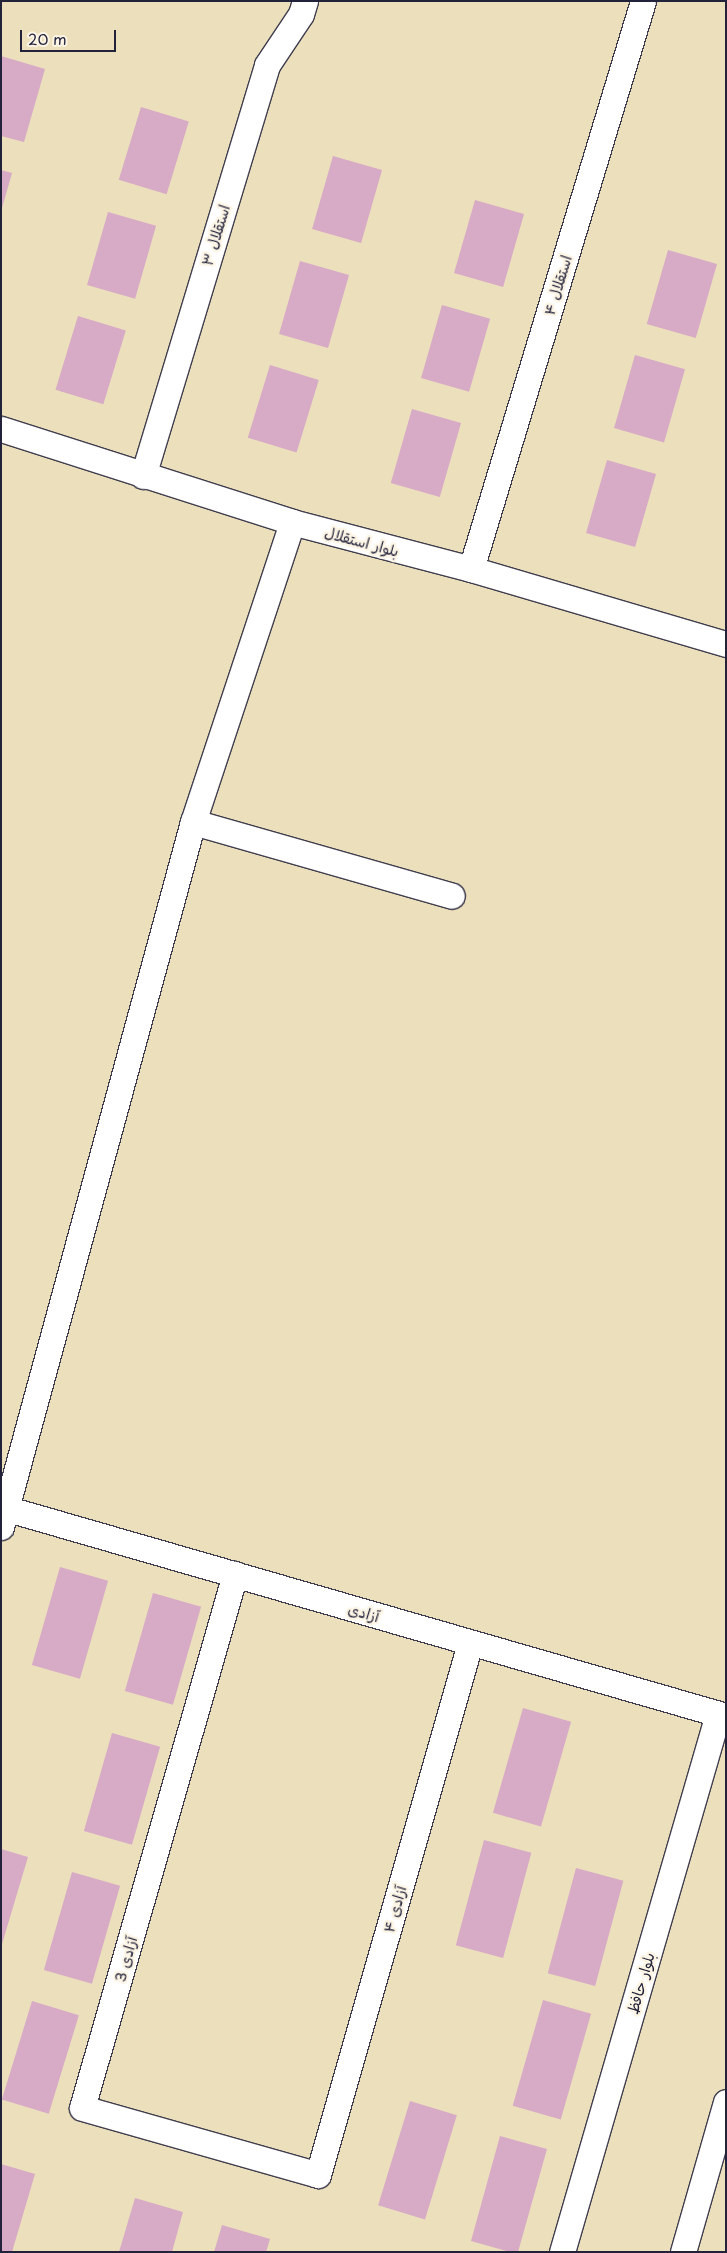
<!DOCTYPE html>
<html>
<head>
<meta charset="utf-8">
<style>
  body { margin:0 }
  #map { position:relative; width:727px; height:2253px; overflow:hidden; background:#ecdfbc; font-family:"Playpen Sans","Playpen Sans Arabic",sans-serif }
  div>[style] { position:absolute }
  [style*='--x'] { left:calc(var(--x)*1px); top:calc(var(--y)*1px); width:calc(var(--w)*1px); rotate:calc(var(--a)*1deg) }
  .building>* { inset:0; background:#d7aac6; transform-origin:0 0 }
  .roads { filter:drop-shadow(1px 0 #403e4e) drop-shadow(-1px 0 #403e4e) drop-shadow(0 1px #403e4e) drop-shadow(0 -1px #403e4e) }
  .minor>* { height:25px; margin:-12.5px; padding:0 12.5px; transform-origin:12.5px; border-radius:12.5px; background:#fff }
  span { translate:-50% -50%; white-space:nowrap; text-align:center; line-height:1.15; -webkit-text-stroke:5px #fcf5e5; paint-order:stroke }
  .street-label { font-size:15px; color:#22223b }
  .frame { position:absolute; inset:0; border:2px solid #22223b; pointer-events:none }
  .scale { position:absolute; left:20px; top:30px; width:96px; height:22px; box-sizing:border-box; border:2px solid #22223b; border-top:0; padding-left:6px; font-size:15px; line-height:18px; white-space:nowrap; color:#22223b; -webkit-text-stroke:4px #fcf5e5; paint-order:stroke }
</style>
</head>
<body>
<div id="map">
  <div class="building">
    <div style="clip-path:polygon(1px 56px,45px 69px,24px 142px,1px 136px)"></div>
    <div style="left:141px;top:107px;width:50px;height:76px;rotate:17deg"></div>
    <div style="left:333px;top:156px;width:51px;height:76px;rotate:16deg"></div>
    <div style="clip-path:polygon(1px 170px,12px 173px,2px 208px,1px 208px)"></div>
    <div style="left:475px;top:200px;width:51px;height:76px;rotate:16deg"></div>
    <div style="left:108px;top:212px;width:50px;height:76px;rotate:16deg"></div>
    <div style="left:668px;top:250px;width:51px;height:77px;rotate:16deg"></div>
    <div style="left:300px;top:261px;width:51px;height:76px;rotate:16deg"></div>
    <div style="left:442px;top:305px;width:50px;height:76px;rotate:16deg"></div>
    <div style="left:78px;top:316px;width:50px;height:77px;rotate:17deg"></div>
    <div style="left:635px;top:355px;width:52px;height:76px;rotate:16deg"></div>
    <div style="left:270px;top:365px;width:51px;height:76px;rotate:17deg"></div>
    <div style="left:412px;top:409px;width:51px;height:77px;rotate:16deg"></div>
    <div style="left:607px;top:460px;width:51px;height:76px;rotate:16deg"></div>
    <div style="left:60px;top:1567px;width:50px;height:102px;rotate:16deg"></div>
    <div style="left:153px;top:1593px;width:50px;height:102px;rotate:16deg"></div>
    <div style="left:523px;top:1708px;width:50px;height:109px;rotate:16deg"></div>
    <div style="left:112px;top:1733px;width:50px;height:102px;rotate:16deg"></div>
    <div style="left:484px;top:1840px;width:49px;height:109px;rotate:15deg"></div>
    <div style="clip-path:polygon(1px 1849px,28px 1857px,2px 1944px,1px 1944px)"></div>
    <div style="left:576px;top:1868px;width:49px;height:109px;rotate:15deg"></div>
    <div style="left:72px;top:1872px;width:50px;height:102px;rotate:16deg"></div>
    <div style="left:543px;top:2000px;width:50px;height:110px;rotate:16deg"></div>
    <div style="left:32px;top:2001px;width:49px;height:103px;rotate:17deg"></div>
    <div style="left:410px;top:2101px;width:49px;height:109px;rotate:17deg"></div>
    <div style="clip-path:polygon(500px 2136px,547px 2149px,518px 2252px,510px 2252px,471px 2241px)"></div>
    <div style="clip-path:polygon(1px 2164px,35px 2174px,12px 2252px,1px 2252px)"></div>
    <div style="clip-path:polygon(135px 2198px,183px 2212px,172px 2252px,119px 2252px)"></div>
    <div style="clip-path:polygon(222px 2225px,270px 2239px,266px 2252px,214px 2252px)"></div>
  </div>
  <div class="roads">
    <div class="minor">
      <div style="--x:1;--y:429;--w:305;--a:17.7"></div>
      <div style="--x:292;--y:522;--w:185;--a:14.7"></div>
      <div style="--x:471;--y:569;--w:266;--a:16.4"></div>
      <div style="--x:143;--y:476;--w:429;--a:-73.2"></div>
      <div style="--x:267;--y:65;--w:61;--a:-56.3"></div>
      <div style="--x:301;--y:14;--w:14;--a:-73"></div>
      <div style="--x:471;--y:569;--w:593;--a:-73.15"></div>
      <div style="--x:193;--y:822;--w:269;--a:15.9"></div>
      <div style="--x:1;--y:1507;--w:755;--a:16.08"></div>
      <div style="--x:1;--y:1527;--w:731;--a:-74.77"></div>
      <div style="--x:193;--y:822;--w:316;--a:-71.7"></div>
      <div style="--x:235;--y:1574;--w:555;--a:105.99"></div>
      <div style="--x:82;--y:2108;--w:245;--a:15.8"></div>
      <div style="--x:318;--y:2175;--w:553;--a:-74.05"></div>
      <div style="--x:562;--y:2252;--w:560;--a:-73.83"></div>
      <div style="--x:683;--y:2252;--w:156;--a:-74"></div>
    </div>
  </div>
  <div class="street-label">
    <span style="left:215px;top:235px;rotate:-73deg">استقلال ۳</span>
    <span style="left:557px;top:285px;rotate:-73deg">استقلال ۴</span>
    <span style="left:362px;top:541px;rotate:15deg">بلوار استقلال</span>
    <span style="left:364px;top:1612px;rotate:16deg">آزادی</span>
    <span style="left:394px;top:1909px;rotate:-74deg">آزادی ۴</span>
    <span style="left:125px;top:1959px;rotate:-74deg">آزادی 3</span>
    <span style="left:640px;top:1983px;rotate:-74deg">بلوار حافظ</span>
  </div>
  <div class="frame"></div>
  <div class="scale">20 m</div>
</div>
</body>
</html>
